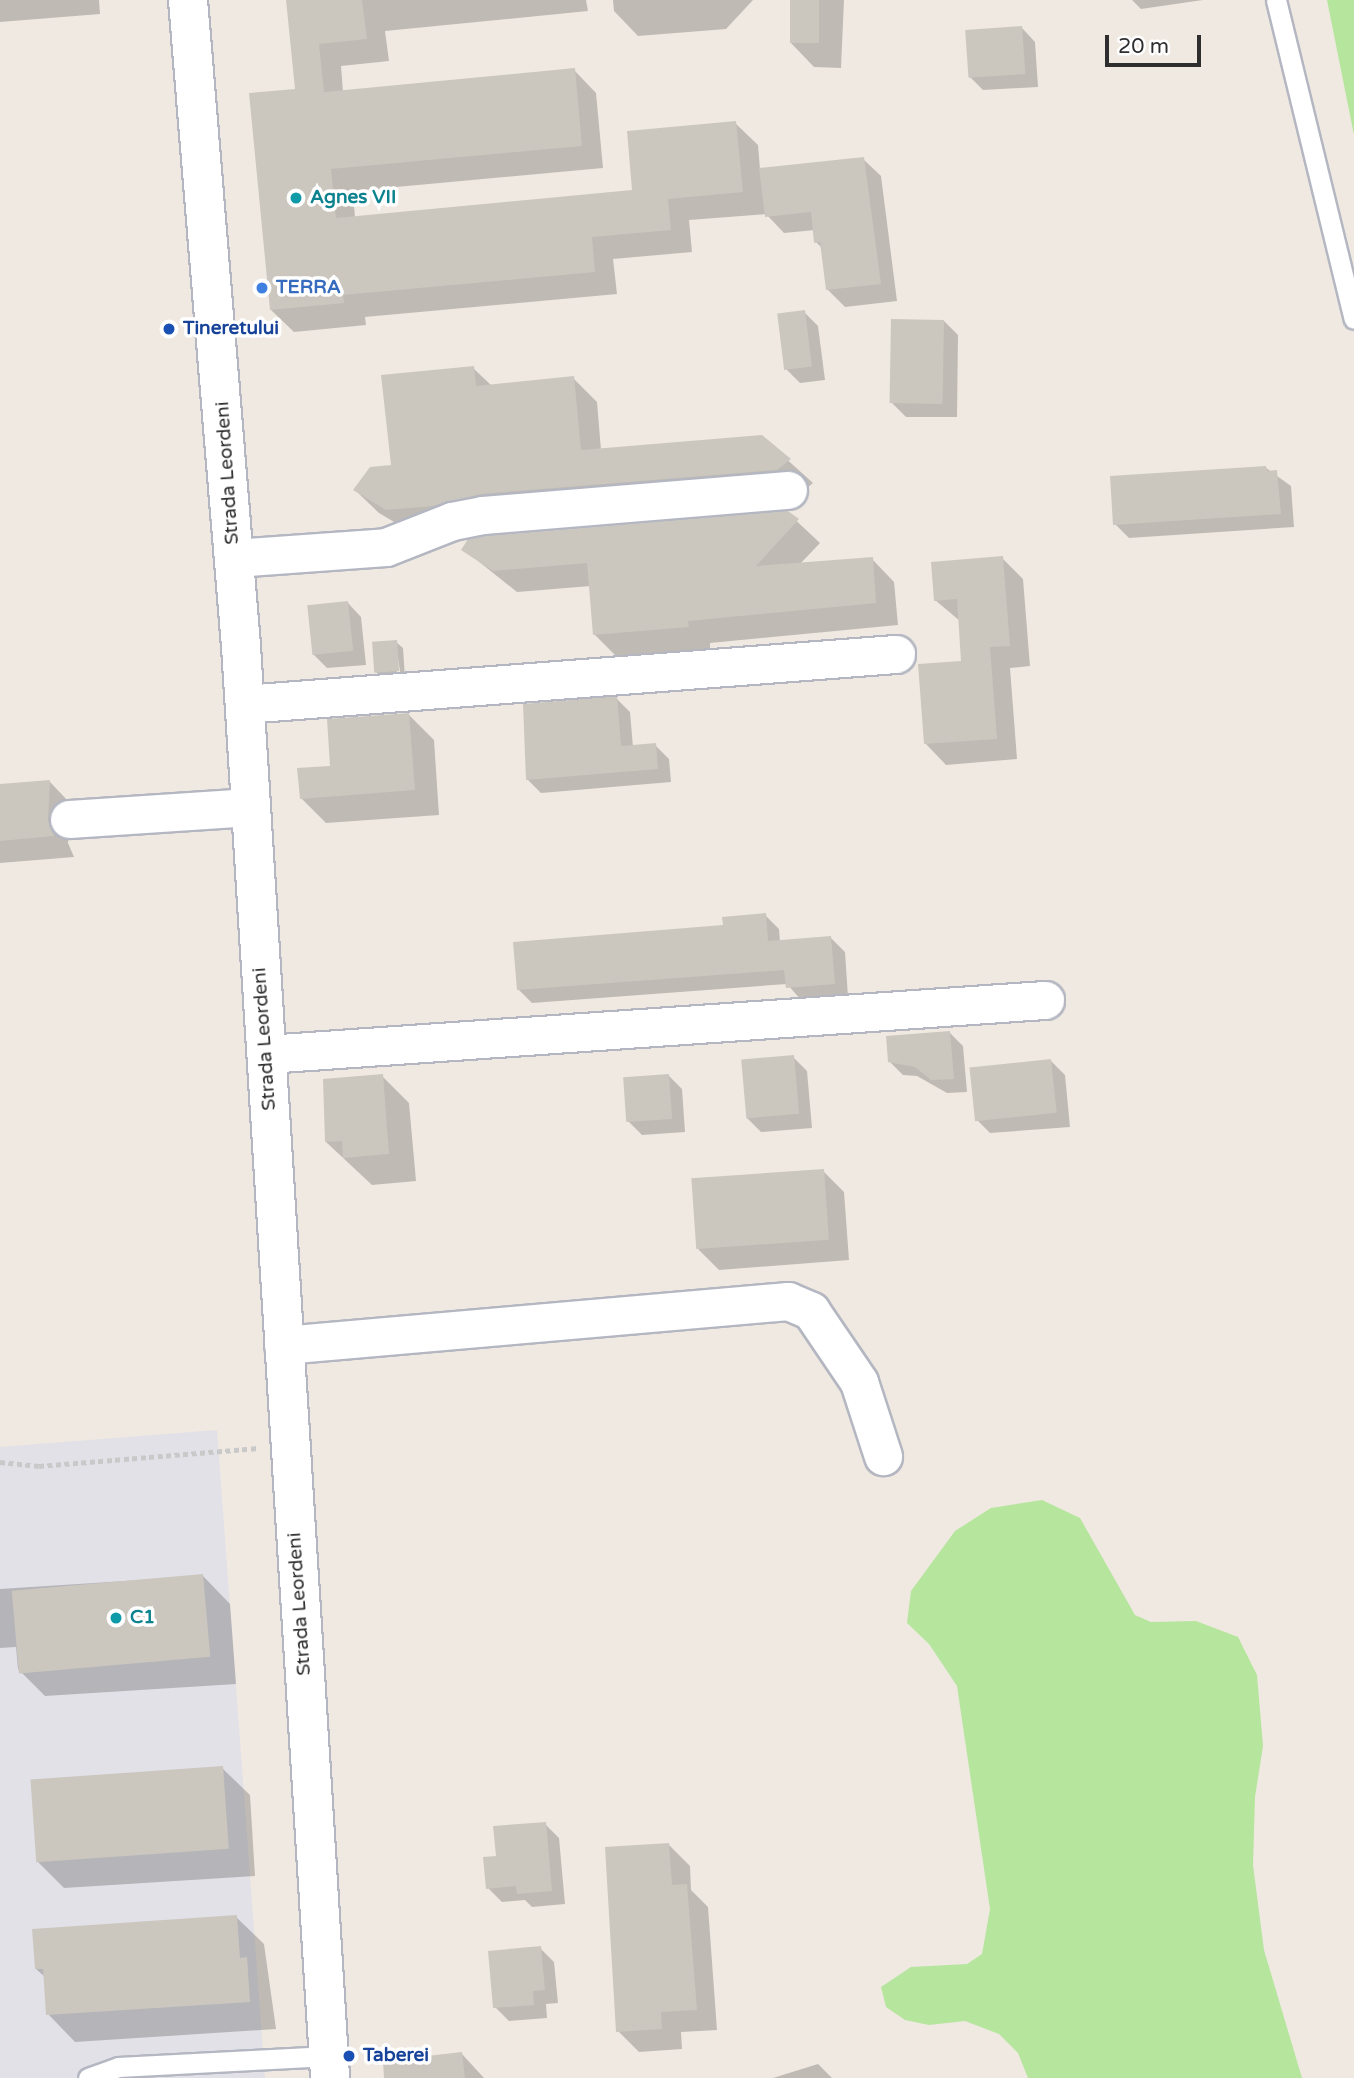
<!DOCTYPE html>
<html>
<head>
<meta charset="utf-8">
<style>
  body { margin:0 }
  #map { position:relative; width:1354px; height:2078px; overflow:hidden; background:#efe9e1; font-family:"Varela Round",sans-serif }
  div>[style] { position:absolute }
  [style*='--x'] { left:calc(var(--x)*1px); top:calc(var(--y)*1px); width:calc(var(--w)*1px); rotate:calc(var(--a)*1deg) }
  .industrial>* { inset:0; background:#e3e1e8 }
  .green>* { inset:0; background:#b6e59e }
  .shadow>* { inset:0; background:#0003 }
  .building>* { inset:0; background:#cbc7bf; transform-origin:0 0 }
  .path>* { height:4.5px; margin-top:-2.25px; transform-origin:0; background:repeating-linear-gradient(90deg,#c9c9c9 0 5px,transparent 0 8.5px) }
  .roads { filter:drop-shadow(2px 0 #b4b7c1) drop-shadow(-2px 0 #b4b7c1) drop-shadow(0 2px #b4b7c1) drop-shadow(0 -2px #b4b7c1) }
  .lane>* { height:19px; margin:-9.5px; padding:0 9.5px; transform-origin:9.5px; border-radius:9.5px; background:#fff }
  .street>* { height:37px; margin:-18.5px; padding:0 18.5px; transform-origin:18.5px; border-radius:18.5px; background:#fff }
  .secondary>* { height:38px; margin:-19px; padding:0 19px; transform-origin:19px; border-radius:19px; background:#fff }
  .dots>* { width:19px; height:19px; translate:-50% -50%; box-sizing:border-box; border:4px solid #fff; border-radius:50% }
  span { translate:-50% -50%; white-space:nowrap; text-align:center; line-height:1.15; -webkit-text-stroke:7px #fff; paint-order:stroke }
  .culture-label { font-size:19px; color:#0d838f; font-weight:700 }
  .left { translate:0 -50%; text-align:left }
  .shop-label { font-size:19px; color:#366cbe; font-weight:700 }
  .transit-label { font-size:19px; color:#164399; font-weight:700 }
  .street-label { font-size:19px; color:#2e2e2e }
  .scale { position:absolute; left:1105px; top:35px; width:96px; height:32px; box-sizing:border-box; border:4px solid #2e2e2e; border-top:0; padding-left:9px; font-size:21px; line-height:24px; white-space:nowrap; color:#2e2e2e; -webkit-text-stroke:5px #fff; paint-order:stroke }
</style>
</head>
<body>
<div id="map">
  <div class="industrial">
    <div style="clip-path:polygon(217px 1430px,265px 2078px,0 2078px,0 1447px)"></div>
  </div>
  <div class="green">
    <div style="clip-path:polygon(1327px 0,1354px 0,1354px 135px)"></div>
    <div style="clip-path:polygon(1042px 1500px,1080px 1518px,1135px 1615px,1151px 1622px,1196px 1621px,1238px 1637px,1257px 1675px,1263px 1746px,1255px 1797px,1253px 1865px,1264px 1950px,1302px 2078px,1028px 2078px,1018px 2053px,999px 2034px,965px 2021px,929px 2025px,905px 2020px,886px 2007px,881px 1987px,911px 1967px,967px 1964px,982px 1954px,990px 1909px,957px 1686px,929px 1644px,907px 1623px,911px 1591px,955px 1531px,991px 1508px)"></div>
  </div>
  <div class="shadow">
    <div style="clip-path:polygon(0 0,99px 0,100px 14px,0 22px)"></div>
    <div style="clip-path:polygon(288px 0,586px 0,588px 11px,385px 31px,389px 61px,341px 66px,343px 92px,574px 70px,596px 93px,603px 168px,353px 191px,355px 218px,634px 192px,735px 123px,758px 145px,760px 169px,863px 159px,881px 176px,897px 301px,845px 307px,827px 289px,823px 249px,816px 242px,815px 230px,784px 233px,766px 214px,689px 220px,692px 252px,613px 259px,617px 294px,365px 317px,366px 325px,294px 332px,271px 310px,297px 90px)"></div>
    <div style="clip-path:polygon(613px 0,753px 0,726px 29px,638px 36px,614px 11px)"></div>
    <div style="clip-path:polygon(792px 0,844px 0,841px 68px,814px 67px,790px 42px)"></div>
    <div style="clip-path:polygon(1132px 0,1203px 0,1141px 9px)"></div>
    <div style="clip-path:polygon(1022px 28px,1035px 42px,1038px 87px,983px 90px,969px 76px)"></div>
    <div style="clip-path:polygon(804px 312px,818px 326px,825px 380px,800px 383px,786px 369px)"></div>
    <div style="clip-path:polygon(944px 321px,958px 335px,957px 417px,906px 417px,892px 403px)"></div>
    <div style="clip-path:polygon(473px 368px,492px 386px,573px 378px,597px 402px,601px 450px,762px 437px,813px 483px,801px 493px,411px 532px,379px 513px,355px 490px,393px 466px)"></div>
    <div style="clip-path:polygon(1266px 468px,1291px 486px,1294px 527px,1129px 538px,1115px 524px)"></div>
    <div style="clip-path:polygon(788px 513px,820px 543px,800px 564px,872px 559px,894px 582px,898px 625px,710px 643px,710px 649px,617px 657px,595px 635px,591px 586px,517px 592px,463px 549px)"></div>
    <div style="clip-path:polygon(1002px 558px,1023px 579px,1030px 666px,1010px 668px,1017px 759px,946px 765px,926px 744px,963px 663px,960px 621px,935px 600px)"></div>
    <div style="clip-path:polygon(348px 603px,361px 617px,366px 665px,327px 668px,313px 654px)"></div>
    <div style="clip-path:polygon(396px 642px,403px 648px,405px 677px,401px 677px,396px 646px,397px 678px,383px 679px,376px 672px)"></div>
    <div style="clip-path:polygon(616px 698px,630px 712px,633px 747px,655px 745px,669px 759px,671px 782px,541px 793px,527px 779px)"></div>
    <div style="clip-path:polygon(409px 715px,434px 740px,439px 815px,326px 823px,301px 798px,332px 767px)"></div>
    <div style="clip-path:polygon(50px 782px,70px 803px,68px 843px,74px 857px,0 863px,0 786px)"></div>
    <div style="clip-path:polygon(765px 915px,779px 929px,780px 942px,831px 938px,845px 952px,848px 997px,802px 1001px,787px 984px,532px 1003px,518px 989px)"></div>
    <div style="clip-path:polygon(949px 1032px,963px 1046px,967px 1092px,947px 1093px,917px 1076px,903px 1075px,889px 1061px)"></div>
    <div style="clip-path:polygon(793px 1057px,807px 1071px,812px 1128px,761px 1132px,747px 1118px)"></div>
    <div style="clip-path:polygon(1051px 1061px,1065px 1075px,1070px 1127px,990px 1133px,976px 1119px)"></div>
    <div style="clip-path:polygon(668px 1075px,682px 1089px,685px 1132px,642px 1135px,628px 1121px)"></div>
    <div style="clip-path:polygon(382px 1076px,409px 1103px,416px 1181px,372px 1185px,326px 1142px)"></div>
    <div style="clip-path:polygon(823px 1171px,844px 1192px,849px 1260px,719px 1270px,698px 1249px)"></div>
    <div style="clip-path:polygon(203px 1576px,230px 1604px,236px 1684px,45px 1696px,18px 1669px,16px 1647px,0 1648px,0 1589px)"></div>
    <div style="clip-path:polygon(222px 1768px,250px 1795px,255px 1876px,64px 1888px,37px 1861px)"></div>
    <div style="clip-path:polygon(545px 1824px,559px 1838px,565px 1904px,532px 1907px,525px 1900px,502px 1902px,488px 1888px,498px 1858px)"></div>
    <div style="clip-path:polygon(669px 1845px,690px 1866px,691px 1890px,708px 1907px,717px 2030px,681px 2032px,682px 2049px,639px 2052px,618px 2031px)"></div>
    <div style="clip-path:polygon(236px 1917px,264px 1944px,276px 2029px,75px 2042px,48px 2014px,45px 1977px,36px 1969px)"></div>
    <div style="clip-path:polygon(540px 1948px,554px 1962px,558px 2003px,546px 2004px,547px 2018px,509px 2021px,495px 2007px)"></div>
    <div style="clip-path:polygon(462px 2054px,484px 2078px,417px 2078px)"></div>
    <div style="clip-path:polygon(818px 2064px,832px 2078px,773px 2078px)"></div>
  </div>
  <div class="building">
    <div style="clip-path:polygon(286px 0,362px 0,367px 39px,319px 44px,324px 92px,575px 68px,582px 146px,331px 169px,336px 218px,632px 190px,627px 131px,736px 121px,743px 192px,668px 199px,671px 230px,592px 237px,595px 272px,343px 295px,344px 303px,270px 310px,249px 93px,295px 89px)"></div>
    <div style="left:790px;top:0;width:29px;height:43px"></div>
    <div style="left:1022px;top:26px;width:48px;height:57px;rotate:86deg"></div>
    <div style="clip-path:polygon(864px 157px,881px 284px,826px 290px,820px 242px,814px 243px,811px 212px,765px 217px,759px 168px)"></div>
    <div style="left:805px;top:310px;width:57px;height:28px;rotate:83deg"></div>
    <div style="left:891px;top:319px;width:53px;height:84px;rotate:1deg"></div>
    <div style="clip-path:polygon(474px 366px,476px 386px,574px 376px,581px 450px,762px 435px,791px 459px,777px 470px,481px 494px,433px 506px,386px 510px,353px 490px,370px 467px,391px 465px,381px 375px)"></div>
    <div style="clip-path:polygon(1266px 466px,1267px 471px,1277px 470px,1281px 514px,1113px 525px,1110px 476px)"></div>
    <div style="clip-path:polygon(788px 511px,799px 519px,756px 566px,873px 557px,876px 603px,688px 621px,689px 627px,593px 635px,587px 563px,493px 571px,461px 550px,468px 539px,486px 536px)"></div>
    <div style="clip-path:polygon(1003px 556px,1010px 646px,990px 647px,997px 739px,924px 744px,918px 664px,961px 661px,957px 599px,934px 601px,931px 562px)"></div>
    <div style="left:348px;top:601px;width:50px;height:41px;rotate:84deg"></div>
    <div style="left:397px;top:640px;width:31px;height:25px;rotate:86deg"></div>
    <div style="clip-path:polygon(617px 696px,621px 746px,656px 743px,658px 769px,526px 780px,523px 704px)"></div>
    <div style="clip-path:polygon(409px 713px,415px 790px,300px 799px,297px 768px,330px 766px,327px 719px)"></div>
    <div style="clip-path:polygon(50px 780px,48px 821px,54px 836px,0 841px,0 784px)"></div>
    <div style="clip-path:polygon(766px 913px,768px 941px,831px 936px,835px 984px,786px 988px,784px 970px,517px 990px,513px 942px,723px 925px,722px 917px)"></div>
    <div style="clip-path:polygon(950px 1031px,954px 1079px,931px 1080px,915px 1067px,888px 1062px,886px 1036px)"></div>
    <div style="left:794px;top:1055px;width:59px;height:53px;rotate:85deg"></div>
    <div style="left:1051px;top:1059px;width:54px;height:82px;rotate:84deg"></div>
    <div style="clip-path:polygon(383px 1074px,389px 1154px,343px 1158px,342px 1141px,325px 1142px,323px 1079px)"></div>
    <div style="left:669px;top:1074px;width:45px;height:46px;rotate:86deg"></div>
    <div style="left:824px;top:1169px;width:71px;height:133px;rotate:86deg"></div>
    <div style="left:203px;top:1574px;width:83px;height:192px;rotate:85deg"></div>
    <div style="left:223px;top:1766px;width:83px;height:193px;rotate:86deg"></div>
    <div style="clip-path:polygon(546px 1822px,552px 1891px,517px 1894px,516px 1886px,486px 1889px,483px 1857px,496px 1856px,493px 1826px)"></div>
    <div style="clip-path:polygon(669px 1843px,672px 1885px,687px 1884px,697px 2010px,661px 2012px,662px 2029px,616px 2032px,605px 1847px)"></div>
    <div style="clip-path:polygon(237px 1915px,240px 1958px,247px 1957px,250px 2002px,46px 2015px,43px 1969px,35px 1969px,32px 1929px)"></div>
    <div style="clip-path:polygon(541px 1946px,545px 1990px,533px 1991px,534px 2005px,493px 2008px,488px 1951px)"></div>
    <div style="clip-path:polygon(462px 2052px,465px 2078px,384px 2078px,383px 2061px)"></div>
  </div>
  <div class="path">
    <div style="--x:0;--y:1462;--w:39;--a:6"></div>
    <div style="--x:39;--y:1466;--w:219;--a:-4.7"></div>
  </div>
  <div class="roads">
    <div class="lane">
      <div style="--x:1276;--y:0;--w:328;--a:76.3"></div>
      <div style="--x:88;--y:2078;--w:32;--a:-20"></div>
      <div style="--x:118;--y:2067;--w:211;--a:-3"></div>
    </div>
    <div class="street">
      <div style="--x:234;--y:558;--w:152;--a:-4.1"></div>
      <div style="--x:386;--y:547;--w:71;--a:-21.5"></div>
      <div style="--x:452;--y:521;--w:32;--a:-11"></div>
      <div style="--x:483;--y:515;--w:306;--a:-4.7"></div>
      <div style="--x:244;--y:704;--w:654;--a:-4.39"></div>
      <div style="--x:69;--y:819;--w:182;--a:-3.8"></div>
      <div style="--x:266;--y:1054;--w:781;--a:-3.97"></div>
      <div style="--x:283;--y:1345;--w:507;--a:-4.98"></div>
      <div style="--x:788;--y:1301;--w:25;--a:23"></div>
      <div style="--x:811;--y:1311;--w:86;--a:55.9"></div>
      <div style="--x:859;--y:1382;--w:78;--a:72"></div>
    </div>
    <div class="secondary">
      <div style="--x:188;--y:0;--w:648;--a:85.31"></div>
      <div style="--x:241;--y:646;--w:1435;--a:86.44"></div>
    </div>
  </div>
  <div class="dots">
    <div style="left:296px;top:198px;background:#0f9aa8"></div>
    <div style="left:262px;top:288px;background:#3f7fe0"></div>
    <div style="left:169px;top:329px;background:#1a4fb4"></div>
    <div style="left:116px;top:1618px;background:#0f9aa8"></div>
    <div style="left:349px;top:2056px;background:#1a4fb4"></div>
  </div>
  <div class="culture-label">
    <span class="left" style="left:310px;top:198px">Agnes VII</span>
    <span class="left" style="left:130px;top:1618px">C1</span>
  </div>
  <div class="shop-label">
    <span class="left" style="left:276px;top:288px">TERRA</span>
  </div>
  <div class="transit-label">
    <span class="left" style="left:183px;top:329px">Tineretului</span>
    <span class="left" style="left:363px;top:2056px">Taberei</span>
  </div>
  <div class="street-label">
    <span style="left:228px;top:473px;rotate:-94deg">Strada Leordeni</span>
    <span style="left:265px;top:1039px;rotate:-94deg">Strada Leordeni</span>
    <span style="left:300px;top:1604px;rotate:-94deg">Strada Leordeni</span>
  </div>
  <div class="scale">20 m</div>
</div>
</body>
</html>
